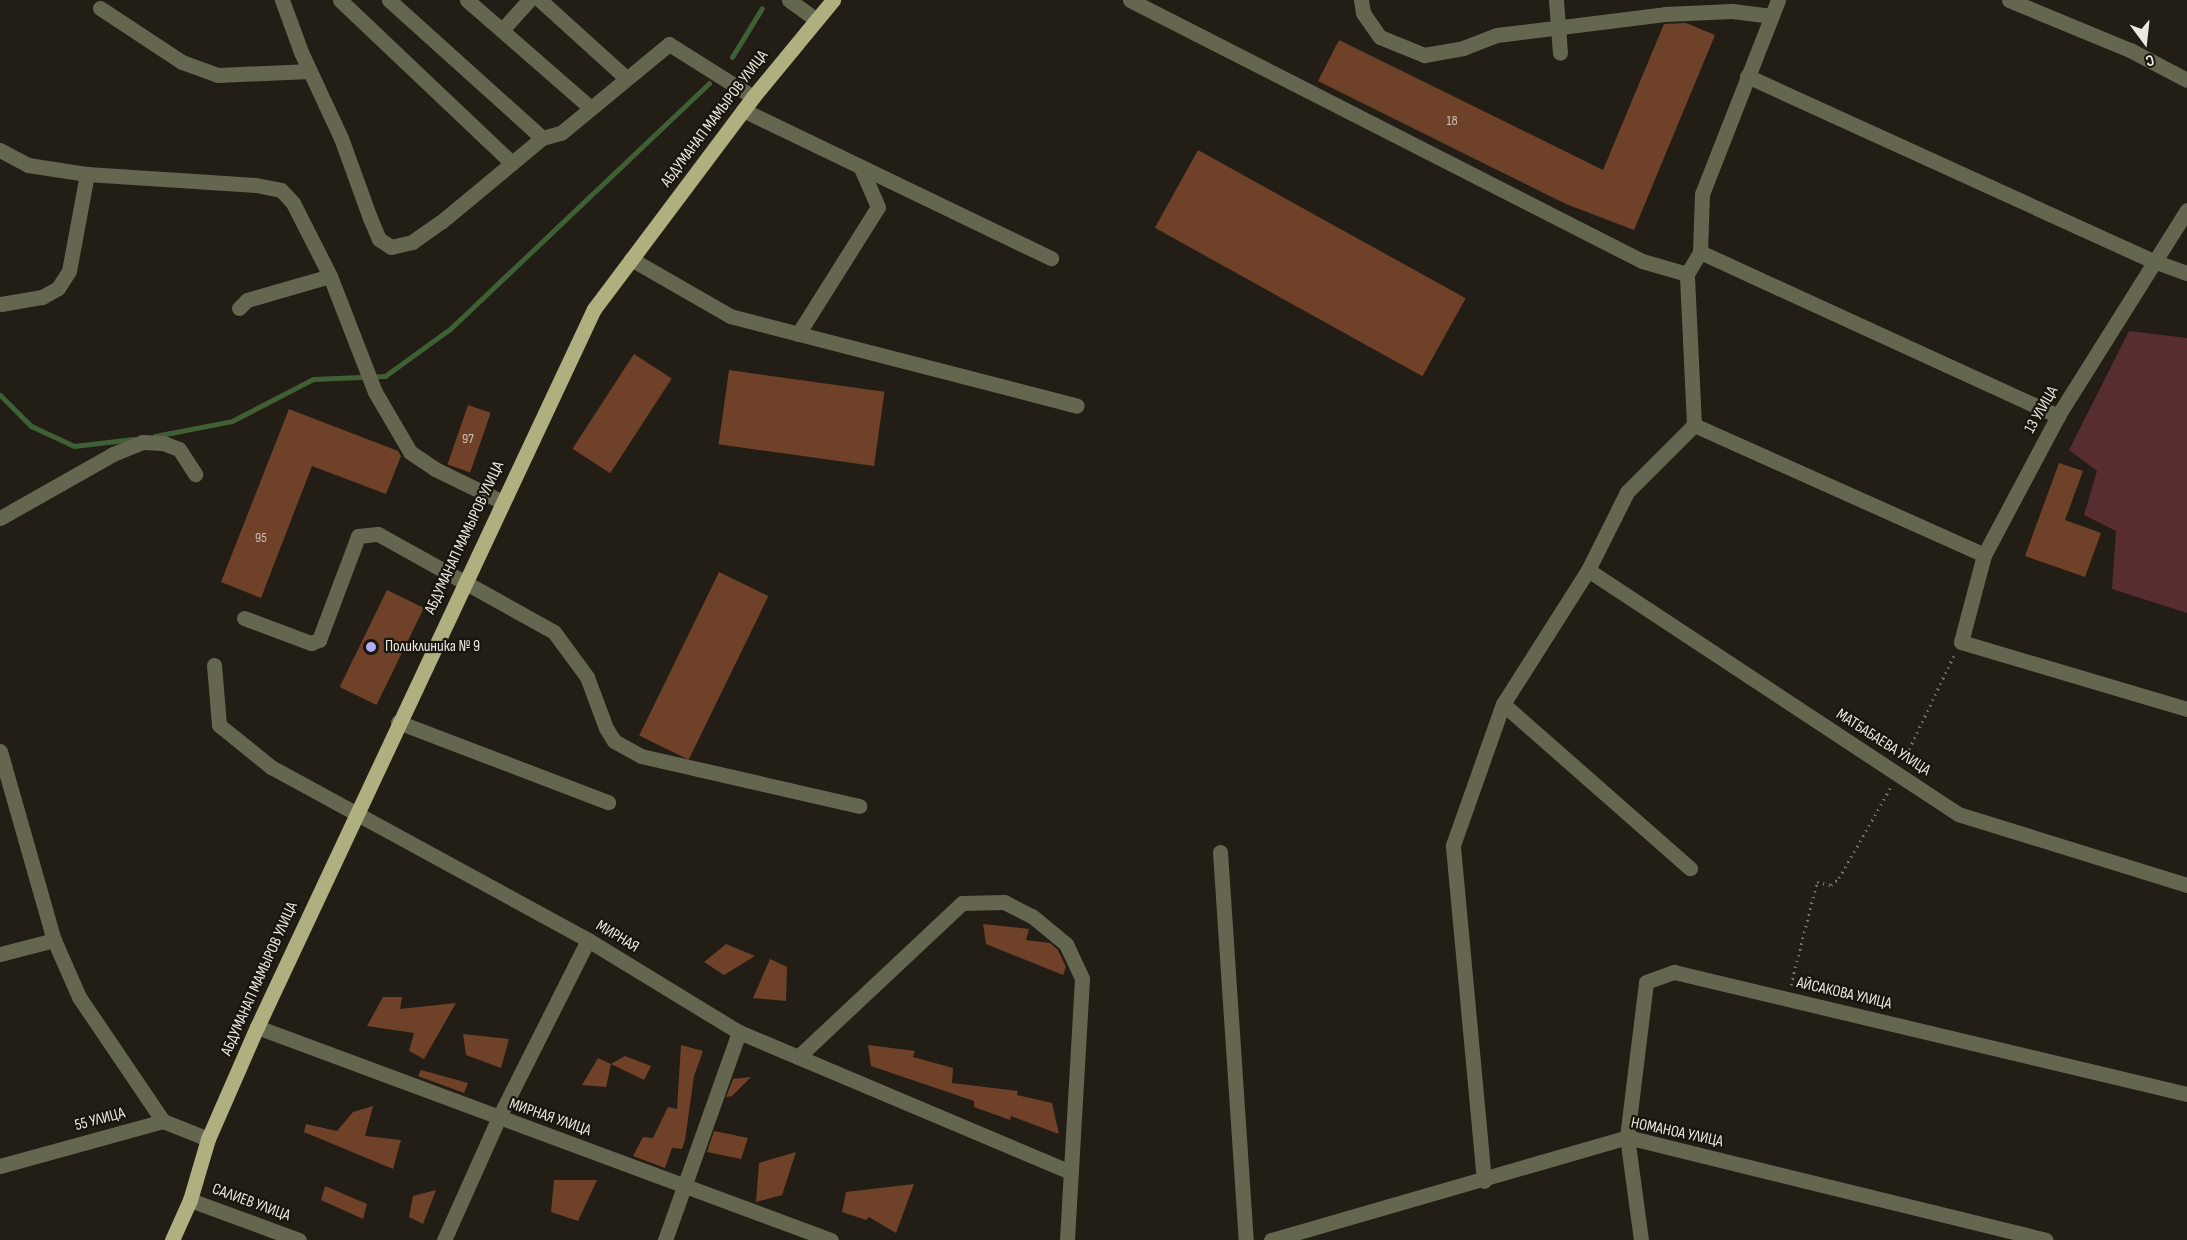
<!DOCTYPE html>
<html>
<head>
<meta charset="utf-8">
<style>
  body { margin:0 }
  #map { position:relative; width:2187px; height:1240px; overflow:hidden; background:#221d15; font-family:"Sofia Sans Condensed",sans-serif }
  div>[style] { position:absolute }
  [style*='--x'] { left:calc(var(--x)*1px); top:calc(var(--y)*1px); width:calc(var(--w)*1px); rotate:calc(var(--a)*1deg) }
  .green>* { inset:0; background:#582d2f }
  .stream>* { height:5px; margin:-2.5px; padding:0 2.5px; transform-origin:2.5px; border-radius:2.5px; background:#3f5f35 }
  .building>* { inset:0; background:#704129; transform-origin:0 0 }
  .path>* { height:3px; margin-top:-1.5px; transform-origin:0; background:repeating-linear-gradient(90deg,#76726b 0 1.5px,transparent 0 6px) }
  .minor>* { height:15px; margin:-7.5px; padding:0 7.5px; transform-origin:7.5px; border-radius:7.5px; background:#65664f }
  .major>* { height:15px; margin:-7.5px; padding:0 7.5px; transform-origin:7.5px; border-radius:7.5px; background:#afaf80 }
  .dots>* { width:16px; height:16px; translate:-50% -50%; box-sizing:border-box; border:3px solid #19140c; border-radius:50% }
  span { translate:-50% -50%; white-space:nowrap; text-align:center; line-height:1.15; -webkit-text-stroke:4.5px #19140c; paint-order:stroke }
  .number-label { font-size:14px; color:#ccbeb4 }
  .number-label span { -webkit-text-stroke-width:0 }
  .street-label { font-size:16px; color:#ebe8e2 }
  .poi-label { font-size:16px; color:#ebe8e2 }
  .left { translate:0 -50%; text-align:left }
  .north { position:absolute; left:2115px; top:12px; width:60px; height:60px; -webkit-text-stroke:4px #19140c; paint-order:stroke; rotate:165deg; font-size:16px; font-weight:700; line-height:24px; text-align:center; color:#ebe8e2 }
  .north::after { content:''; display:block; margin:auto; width:21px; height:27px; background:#ebe8e2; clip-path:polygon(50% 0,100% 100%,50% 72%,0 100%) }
</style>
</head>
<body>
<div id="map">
  <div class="green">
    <div style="clip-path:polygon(2129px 331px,2187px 338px,2187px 613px,2112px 589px,2116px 531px,2084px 515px,2097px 471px,2069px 450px)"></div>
  </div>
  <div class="stream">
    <div style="--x:732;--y:57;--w:57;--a:-58.5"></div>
    <div style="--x:0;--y:395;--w:44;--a:45"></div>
    <div style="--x:31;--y:426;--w:47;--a:24.9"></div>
    <div style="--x:74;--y:446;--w:60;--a:-6.7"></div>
    <div style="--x:155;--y:436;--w:78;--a:-11"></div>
    <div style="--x:232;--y:421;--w:91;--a:-27.4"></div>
    <div style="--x:313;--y:379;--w:72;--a:-2.4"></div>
    <div style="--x:385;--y:376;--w:80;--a:-35.9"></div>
    <div style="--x:450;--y:329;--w:357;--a:-43.5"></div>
  </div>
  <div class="building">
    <div style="clip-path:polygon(1686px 23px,1715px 35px,1634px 230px,1566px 204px,1318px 81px,1339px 40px,1603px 170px,1664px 24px)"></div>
    <div style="left:1198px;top:150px;width:306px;height:89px;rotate:29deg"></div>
    <div style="left:634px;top:354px;width:45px;height:113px;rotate:33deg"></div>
    <div style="left:729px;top:370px;width:157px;height:75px;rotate:8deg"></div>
    <div style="left:468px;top:405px;width:24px;height:63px;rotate:19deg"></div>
    <div style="clip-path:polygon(289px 409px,398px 451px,401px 456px,386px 494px,312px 466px,261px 598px,221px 582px)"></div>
    <div style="clip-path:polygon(2059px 463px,2083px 471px,2065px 520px,2101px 533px,2085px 577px,2025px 556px)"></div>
    <div style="left:719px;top:572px;width:55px;height:182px;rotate:26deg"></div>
    <div style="left:387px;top:590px;width:41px;height:108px;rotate:26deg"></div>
    <div style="clip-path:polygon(983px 924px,1029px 929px,1026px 940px,1050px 943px,1058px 950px,1066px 967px,1063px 975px,986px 944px)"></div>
    <div style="clip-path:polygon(726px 944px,755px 956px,724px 975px,704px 962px)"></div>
    <div style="clip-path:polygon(770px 959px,787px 967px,786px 1001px,753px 998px)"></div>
    <div style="clip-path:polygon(383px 997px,402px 997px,400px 1009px,456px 1003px,424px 1059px,409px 1051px,414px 1033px,367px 1026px)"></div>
    <div style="clip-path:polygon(463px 1034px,509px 1039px,501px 1068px,466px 1055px)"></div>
    <div style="clip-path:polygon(681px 1045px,703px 1051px,694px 1076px,685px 1140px,682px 1149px,672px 1148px,665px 1168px,633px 1156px,643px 1137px,653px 1138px,668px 1107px,677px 1109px)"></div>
    <div style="clip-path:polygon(868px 1045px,915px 1051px,913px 1057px,953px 1068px,952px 1083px,1018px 1091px,1017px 1095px,1052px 1103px,1059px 1134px,1011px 1116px,1010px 1120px,974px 1107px,974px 1101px,871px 1066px)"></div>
    <div style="clip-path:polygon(625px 1056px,651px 1066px,644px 1080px,611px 1064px)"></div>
    <div style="clip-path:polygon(598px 1058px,611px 1064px,606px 1087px,582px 1085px)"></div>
    <div style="clip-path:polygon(421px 1070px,468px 1083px,464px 1093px,418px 1076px)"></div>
    <div style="clip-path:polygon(751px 1077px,732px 1096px,726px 1097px,733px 1079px)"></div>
    <div style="clip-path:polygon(373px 1106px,365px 1136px,401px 1140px,393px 1169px,304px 1132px,306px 1124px,337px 1131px,353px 1112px)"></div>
    <div style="clip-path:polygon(714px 1131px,748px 1138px,741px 1159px,707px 1152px)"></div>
    <div style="clip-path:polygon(796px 1152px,782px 1195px,756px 1202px,759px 1163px)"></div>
    <div style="clip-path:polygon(554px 1180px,597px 1180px,578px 1221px,551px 1212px)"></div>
    <div style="clip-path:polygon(914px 1184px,896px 1233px,869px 1217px,866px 1220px,842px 1212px,846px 1192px)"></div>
    <div style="clip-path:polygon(325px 1186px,367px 1204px,363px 1219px,321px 1200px)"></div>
    <div style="clip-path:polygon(436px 1190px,423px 1224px,409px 1217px,413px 1196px)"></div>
  </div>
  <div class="path">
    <div style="--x:1904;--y:760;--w:116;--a:-64.5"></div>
    <div style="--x:1791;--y:985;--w:106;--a:-75.8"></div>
    <div style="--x:1817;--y:882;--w:14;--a:12"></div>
    <div style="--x:1831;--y:885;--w:11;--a:-41"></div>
    <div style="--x:1839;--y:878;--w:105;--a:-60.3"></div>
  </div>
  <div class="minor">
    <div style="--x:282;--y:0;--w:55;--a:69.9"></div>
    <div style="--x:301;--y:52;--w:95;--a:65.1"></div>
    <div style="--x:341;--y:138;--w:85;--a:70.1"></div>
    <div style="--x:370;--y:218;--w:23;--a:67"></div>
    <div style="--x:379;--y:239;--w:14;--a:34"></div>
    <div style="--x:391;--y:247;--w:22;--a:-13"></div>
    <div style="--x:412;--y:242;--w:35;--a:-35"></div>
    <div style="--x:441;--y:222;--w:131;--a:-39.7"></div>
    <div style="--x:340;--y:0;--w:237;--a:43.5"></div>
    <div style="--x:389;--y:0;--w:206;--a:42"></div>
    <div style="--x:542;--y:138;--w:20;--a:-15"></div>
    <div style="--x:561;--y:133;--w:140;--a:-39.5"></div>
    <div style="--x:669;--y:44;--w:99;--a:32.2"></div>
    <div style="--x:467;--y:0;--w:164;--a:41.1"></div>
    <div style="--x:540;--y:0;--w:116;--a:42.2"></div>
    <div style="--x:789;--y:0;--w:34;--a:36"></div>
    <div style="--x:1130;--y:0;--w:575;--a:27.01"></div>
    <div style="--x:1642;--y:261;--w:47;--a:16.1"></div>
    <div style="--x:1361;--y:0;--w:13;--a:81"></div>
    <div style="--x:1363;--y:13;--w:29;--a:55"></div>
    <div style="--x:1380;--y:37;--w:48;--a:22.2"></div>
    <div style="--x:1424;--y:55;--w:40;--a:-10"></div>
    <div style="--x:1463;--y:48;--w:36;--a:-21"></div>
    <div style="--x:1497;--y:35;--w:169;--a:-7.1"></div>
    <div style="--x:1665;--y:14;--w:67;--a:-2.6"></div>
    <div style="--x:1732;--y:11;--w:40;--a:7.1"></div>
    <div style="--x:1556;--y:0;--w:53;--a:85.7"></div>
    <div style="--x:2009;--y:0;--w:131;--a:22.5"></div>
    <div style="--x:2130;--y:50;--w:64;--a:27.8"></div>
    <div style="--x:100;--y:8;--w:98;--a:33.4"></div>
    <div style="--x:182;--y:62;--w:38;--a:20"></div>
    <div style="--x:218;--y:75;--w:92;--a:-2.5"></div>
    <div style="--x:502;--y:30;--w:40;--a:-48"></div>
    <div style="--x:1747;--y:76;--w:449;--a:24.5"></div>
    <div style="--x:2156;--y:262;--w:33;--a:20"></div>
    <div style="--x:743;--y:110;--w:342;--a:25.7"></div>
    <div style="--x:0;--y:150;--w:32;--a:28"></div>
    <div style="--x:28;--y:165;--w:60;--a:8.7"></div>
    <div style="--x:87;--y:174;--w:169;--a:3.7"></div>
    <div style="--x:256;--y:185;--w:25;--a:11"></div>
    <div style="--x:281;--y:190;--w:18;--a:47"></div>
    <div style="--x:293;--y:203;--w:82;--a:63.1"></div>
    <div style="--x:330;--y:276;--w:124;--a:68.8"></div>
    <div style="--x:375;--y:392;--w:69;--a:59.7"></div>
    <div style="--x:410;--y:452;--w:30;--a:34"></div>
    <div style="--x:435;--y:469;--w:73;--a:25.9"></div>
    <div style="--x:2187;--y:210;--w:243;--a:122.1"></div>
    <div style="--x:2058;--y:416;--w:157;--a:118"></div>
    <div style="--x:1984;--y:555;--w:90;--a:104.8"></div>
    <div style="--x:1961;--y:642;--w:236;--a:16.5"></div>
    <div style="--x:1700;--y:252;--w:394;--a:24.6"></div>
    <div style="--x:631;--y:259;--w:114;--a:29.9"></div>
    <div style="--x:730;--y:316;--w:358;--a:14.5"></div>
    <div style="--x:1;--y:304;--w:42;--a:-9.7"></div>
    <div style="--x:42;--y:297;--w:18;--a:-29"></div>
    <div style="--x:58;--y:288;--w:20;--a:-57"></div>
    <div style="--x:69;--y:271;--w:99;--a:-79.5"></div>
    <div style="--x:239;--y:308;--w:11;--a:-45"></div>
    <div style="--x:247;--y:300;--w:86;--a:-16.1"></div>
    <div style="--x:798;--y:334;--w:150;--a:-57.8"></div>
    <div style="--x:878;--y:207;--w:43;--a:-113.6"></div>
    <div style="--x:1694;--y:425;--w:318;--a:24.1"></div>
    <div style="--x:0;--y:518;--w:130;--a:-29.5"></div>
    <div style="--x:113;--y:454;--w:31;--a:-22"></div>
    <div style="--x:142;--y:442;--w:21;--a:3"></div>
    <div style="--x:163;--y:443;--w:17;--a:21"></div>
    <div style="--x:179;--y:449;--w:30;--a:57"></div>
    <div style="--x:1588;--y:570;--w:443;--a:33.4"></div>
    <div style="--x:1958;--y:814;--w:240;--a:17.2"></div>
    <div style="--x:244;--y:618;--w:72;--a:20.5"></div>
    <div style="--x:311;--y:643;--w:9;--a:-21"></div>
    <div style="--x:319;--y:640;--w:111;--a:-69.4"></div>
    <div style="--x:358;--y:536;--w:20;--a:-6"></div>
    <div style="--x:378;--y:534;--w:201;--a:29.1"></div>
    <div style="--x:554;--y:632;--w:56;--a:53.7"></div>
    <div style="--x:587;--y:677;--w:54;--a:69.6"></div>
    <div style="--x:606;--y:728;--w:15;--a:58"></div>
    <div style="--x:614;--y:741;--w:31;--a:29"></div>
    <div style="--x:641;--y:756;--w:224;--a:12.9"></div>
    <div style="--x:214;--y:665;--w:60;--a:85.2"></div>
    <div style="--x:219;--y:725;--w:67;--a:38.9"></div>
    <div style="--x:271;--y:767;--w:361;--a:28.6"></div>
    <div style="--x:588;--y:940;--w:177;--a:31.4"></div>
    <div style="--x:739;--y:1032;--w:357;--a:22.9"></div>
    <div style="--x:1503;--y:704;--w:249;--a:41.3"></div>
    <div style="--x:398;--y:722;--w:225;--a:20.9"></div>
    <div style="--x:0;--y:751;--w:197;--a:74.1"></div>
    <div style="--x:54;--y:940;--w:62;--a:66.3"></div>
    <div style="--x:79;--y:997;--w:150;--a:55.9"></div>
    <div style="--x:1220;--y:852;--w:389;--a:86.2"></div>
    <div style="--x:0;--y:954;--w:56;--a:-14.5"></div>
    <div style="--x:257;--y:1027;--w:612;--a:20.36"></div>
    <div style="--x:798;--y:1057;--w:225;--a:-43.2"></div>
    <div style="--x:962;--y:903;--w:42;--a:-1.4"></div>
    <div style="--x:1004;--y:902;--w:31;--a:27"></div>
    <div style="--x:1032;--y:916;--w:44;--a:39.5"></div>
    <div style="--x:1066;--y:944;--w:38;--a:65"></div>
    <div style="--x:1082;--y:979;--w:261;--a:93.3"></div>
    <div style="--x:0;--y:1166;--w:169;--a:-15.4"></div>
    <div style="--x:163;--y:1121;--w:48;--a:21.8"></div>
    <div style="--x:1484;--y:1181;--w:337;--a:-95.3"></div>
    <div style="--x:1453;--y:845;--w:150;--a:-70.5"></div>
    <div style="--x:1503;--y:704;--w:159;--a:-57.6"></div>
    <div style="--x:1588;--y:570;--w:87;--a:-63.4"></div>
    <div style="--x:1627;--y:492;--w:95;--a:-45"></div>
    <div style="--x:1694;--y:425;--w:151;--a:-92.7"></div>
    <div style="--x:1687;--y:274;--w:26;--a:-59"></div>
    <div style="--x:1700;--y:252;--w:58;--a:-88"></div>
    <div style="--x:1702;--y:194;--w:208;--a:-68.6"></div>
    <div style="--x:190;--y:1200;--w:116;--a:20.2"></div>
    <div style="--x:444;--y:1240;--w:133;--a:-65.9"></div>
    <div style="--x:498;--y:1119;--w:200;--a:-63.3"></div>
    <div style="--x:665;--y:1240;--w:221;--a:-70.4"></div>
    <div style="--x:1271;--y:1240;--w:371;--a:-16.1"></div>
    <div style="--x:1627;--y:1137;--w:431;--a:13.8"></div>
    <div style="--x:1641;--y:1240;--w:104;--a:-97.7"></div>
    <div style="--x:1627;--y:1137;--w:156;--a:-83"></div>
    <div style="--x:1646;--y:982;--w:30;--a:-20"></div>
    <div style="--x:1674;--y:972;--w:527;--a:13.38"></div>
  </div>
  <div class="major">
    <div style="--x:172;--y:1240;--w:44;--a:-65.8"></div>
    <div style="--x:190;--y:1200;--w:64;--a:-73.6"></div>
    <div style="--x:208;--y:1139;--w:122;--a:-66.4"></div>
    <div style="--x:257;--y:1027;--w:793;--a:-64.86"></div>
    <div style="--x:594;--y:309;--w:265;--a:-53.1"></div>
    <div style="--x:753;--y:97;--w:126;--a:-50.5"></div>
  </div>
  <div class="dots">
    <div style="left:371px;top:647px;background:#b1adfa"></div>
  </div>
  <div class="number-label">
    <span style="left:1452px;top:121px">18</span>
    <span style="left:468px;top:439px">97</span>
    <span style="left:261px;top:538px">95</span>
  </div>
  <div class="street-label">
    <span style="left:715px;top:119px;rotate:-53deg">АБДУМАНАП МАМЫРОВ УЛИЦА</span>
    <span style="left:2042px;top:410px;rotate:-60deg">13 УЛИЦА</span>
    <span style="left:465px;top:538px;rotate:-65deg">АБДУМАНАП МАМЫРОВ УЛИЦА</span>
    <span style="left:1883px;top:743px;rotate:33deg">МАТБАБАЕВА УЛИЦА</span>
    <span style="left:617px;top:937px;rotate:31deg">МИРНАЯ</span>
    <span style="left:260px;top:979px;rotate:-66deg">АБДУМАНАП МАМЫРОВ УЛИЦА</span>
    <span style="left:1844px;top:994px;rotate:13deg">АЙСАКОВА УЛИЦА</span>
    <span style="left:550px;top:1118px;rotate:19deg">МИРНАЯ УЛИЦА</span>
    <span style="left:100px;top:1120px;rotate:-15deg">55 УЛИЦА</span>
    <span style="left:1677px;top:1133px;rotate:12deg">НОМАНОА УЛИЦА</span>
    <span style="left:251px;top:1203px;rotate:20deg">САЛИЕВ УЛИЦА</span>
  </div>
  <div class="poi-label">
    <span class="left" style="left:385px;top:647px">Поликлиника № 9</span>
  </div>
  <div class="north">С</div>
</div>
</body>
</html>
